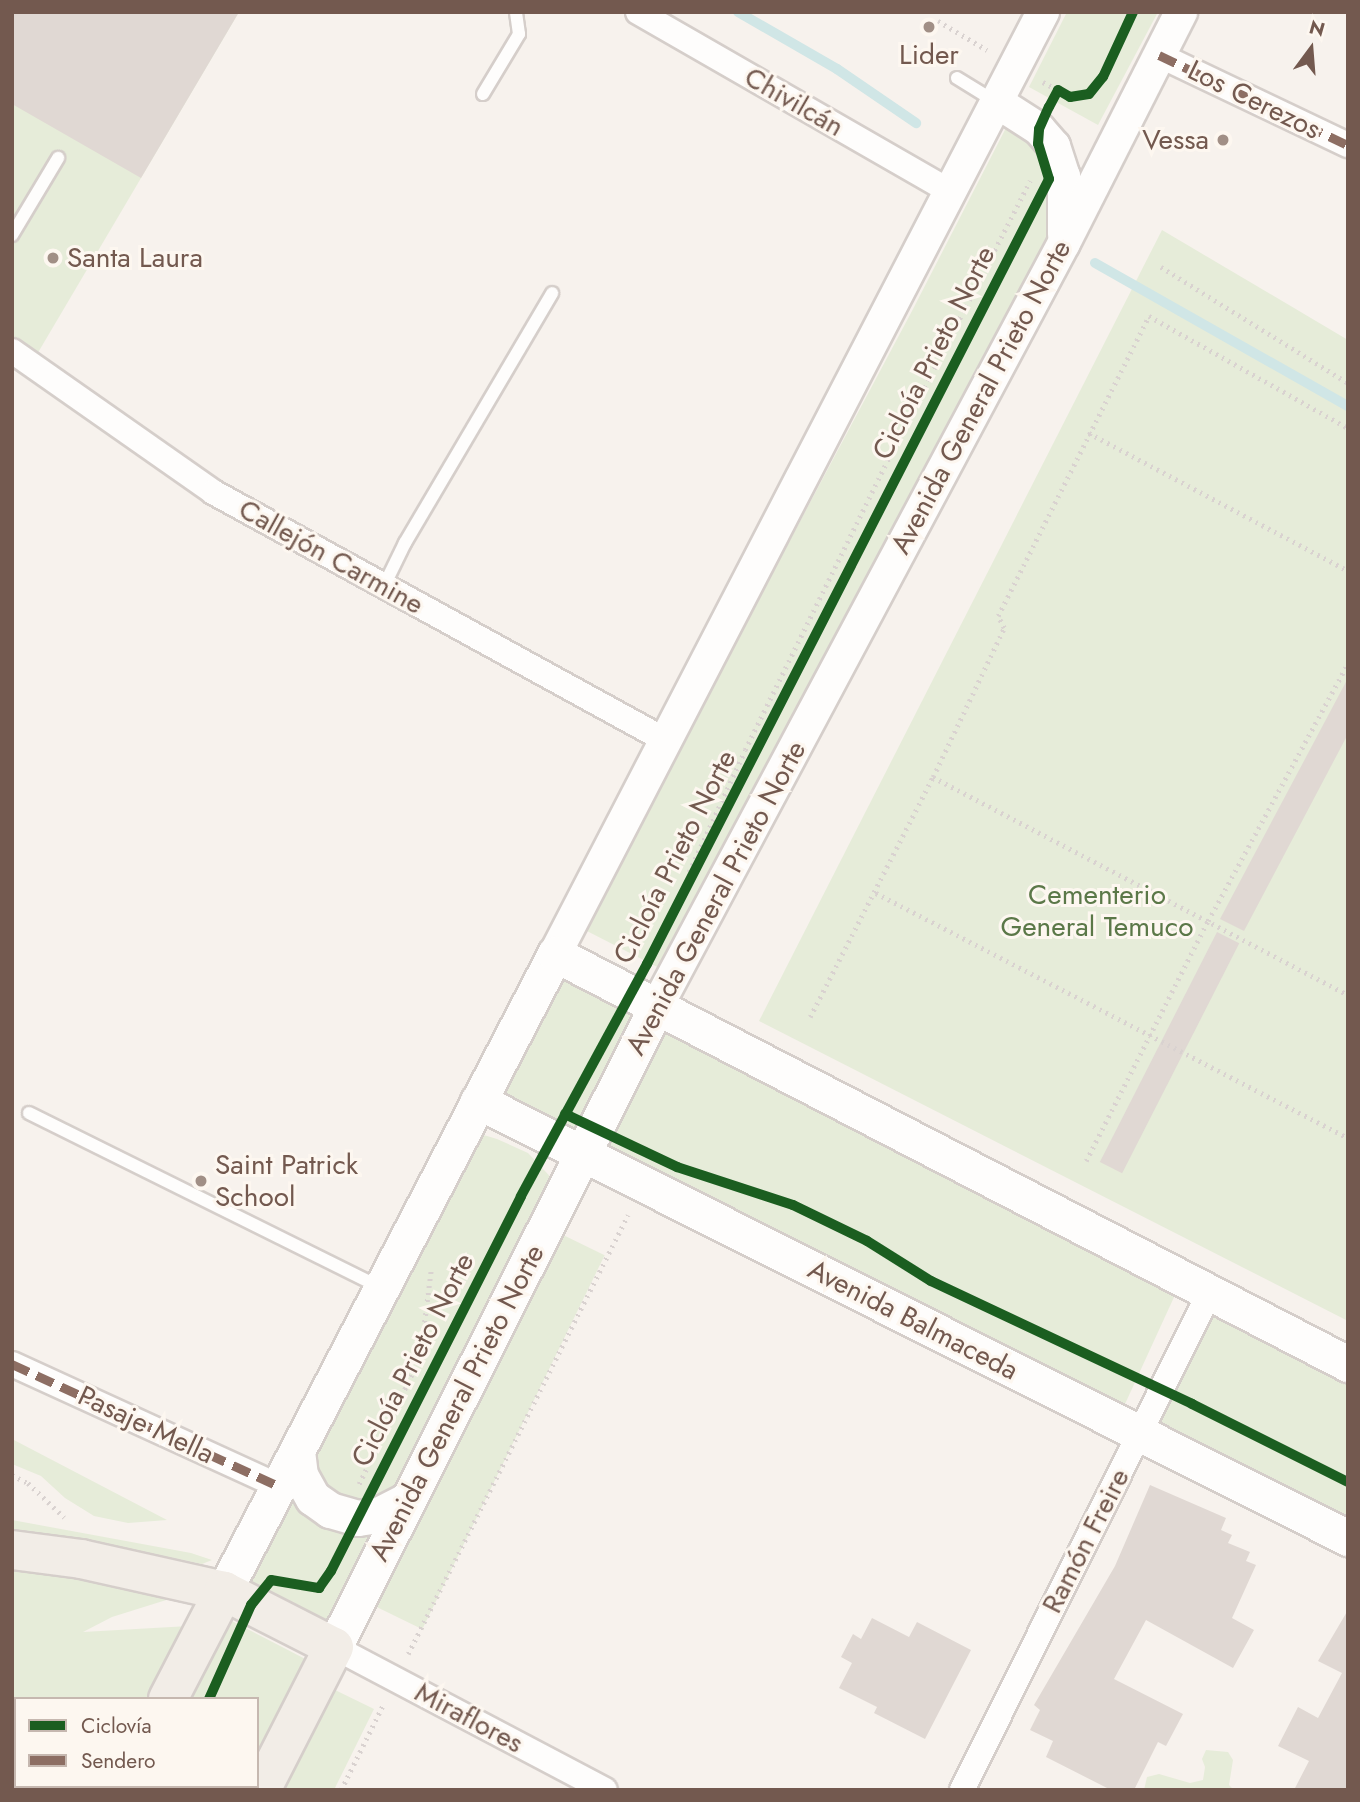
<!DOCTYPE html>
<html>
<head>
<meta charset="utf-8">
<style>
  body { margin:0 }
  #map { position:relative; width:1360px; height:1802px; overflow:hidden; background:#f7f2ed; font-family:Jost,sans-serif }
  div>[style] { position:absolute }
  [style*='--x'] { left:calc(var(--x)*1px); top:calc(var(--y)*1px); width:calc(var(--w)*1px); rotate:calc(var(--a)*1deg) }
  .green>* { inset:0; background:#e6ecd9; transform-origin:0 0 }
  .stream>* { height:10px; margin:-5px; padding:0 5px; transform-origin:5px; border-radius:5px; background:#d0e6e6 }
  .building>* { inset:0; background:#e0d8d3; transform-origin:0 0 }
  .path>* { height:4.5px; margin-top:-2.25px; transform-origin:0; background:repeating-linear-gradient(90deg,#d9d2d0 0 2px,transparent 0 7px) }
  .roads { filter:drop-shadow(2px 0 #d5ceca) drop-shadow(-2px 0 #d5ceca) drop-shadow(0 2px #d5ceca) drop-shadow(0 -2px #d5ceca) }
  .service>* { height:12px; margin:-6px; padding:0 6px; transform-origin:6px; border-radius:6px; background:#fefdfc }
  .minor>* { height:24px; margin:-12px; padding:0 12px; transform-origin:12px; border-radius:12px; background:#fefdfc }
  .tertiary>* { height:32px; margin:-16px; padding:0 16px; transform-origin:16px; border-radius:16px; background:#fefdfc }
  .secondary>* { height:35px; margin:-17.5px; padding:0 17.5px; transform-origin:17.5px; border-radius:17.5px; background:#fefdfc }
  .primary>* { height:38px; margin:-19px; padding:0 19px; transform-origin:19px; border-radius:19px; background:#f2ede7 }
  .quiet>* { height:9px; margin-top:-4.5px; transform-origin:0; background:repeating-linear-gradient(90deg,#8d6e63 0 18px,transparent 0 27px) }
  .cycleway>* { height:10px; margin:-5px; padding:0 5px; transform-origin:5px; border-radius:5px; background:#1b5e20 }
  .dots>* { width:19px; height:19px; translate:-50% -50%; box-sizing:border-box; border:4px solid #fdf7f0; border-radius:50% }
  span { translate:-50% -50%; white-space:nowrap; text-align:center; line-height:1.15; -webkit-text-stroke:6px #fdf7f0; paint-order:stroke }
  .poi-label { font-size:28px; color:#73594f }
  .right { translate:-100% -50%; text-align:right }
  .left { translate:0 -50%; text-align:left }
  .street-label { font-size:28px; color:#73594f }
  .park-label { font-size:28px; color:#5b7848 }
  .frame { position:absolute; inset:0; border:14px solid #73594f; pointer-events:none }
  .legend { position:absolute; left:14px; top:1697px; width:245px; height:91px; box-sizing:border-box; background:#fdf7f0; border:2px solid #c6b8b0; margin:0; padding:9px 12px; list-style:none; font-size:21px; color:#73594f }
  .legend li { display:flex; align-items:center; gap:14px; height:35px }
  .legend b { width:35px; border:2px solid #c6b8b0 }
  .north { position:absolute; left:1276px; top:14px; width:70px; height:70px; -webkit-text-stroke:5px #fdf7f0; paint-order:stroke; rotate:16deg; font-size:19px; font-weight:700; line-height:28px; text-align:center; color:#73594f }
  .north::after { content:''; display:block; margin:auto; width:24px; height:32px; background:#73594f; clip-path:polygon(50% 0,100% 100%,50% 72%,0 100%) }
</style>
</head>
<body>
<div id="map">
  <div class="green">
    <div style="clip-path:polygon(12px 12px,239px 12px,36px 356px,12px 339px)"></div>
    <div style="clip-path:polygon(1067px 12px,1158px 12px,1098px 125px,1029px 87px)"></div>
    <div style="clip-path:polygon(1009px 122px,1038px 144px,1049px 164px,1059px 219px,669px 973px,583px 929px,912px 311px)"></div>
    <div style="clip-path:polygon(1162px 230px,1348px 340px,1348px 1321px,759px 1021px)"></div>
    <div style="left:558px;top:977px;width:98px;height:128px;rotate:28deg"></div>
    <div style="clip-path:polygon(662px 1025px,1175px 1295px,1125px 1404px,601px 1150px)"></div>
    <div style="clip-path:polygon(477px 1133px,497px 1139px,528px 1153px,559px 1186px,332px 1627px,247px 1581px)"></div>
    <div style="left:557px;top:1232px;width:53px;height:416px;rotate:26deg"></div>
    <div style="clip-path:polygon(1220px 1302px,1348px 1370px,1348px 1532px,1155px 1435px)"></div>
    <div style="clip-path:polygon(12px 1439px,167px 1520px,128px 1523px,94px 1516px,65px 1498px,41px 1476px,12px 1464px)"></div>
    <div style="clip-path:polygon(12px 1520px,191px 1553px,212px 1560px,202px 1564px,77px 1538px,12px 1533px)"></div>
    <div style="clip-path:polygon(12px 1570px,96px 1579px,179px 1596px,112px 1617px,83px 1632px,189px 1626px,152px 1699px,16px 1699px,16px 1786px,106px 1786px,104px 1790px,12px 1790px)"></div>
    <div style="clip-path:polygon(228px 1619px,313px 1663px,257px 1772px,257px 1699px,188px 1699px)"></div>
    <div style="clip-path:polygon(333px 1689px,374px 1709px,334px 1790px,282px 1790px)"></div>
    <div style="clip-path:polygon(1206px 1750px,1228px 1752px,1233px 1760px,1229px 1785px,1234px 1790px,1144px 1790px,1147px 1777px,1159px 1774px,1190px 1783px,1203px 1780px,1205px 1767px,1202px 1759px)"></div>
    <div style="left:143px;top:1786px;width:107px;height:4px"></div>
  </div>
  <div class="stream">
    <div style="--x:738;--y:12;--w:114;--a:29.9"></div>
    <div style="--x:837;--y:69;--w:96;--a:34.4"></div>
    <div style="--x:1095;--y:263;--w:291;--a:29.5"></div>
  </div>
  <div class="building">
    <div style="clip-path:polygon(12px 12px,239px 12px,141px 178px,12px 104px)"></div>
    <div style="clip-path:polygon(1348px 678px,1348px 734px,1244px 931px,1220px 919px)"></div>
    <div style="left:1217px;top:932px;width:25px;height:258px;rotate:27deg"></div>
    <div style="clip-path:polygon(1150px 1485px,1226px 1518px,1221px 1530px,1232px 1535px,1228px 1543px,1250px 1552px,1246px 1561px,1256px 1565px,1232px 1618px,1254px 1630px,1233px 1668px,1146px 1620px,1114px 1679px,1183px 1714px,1166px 1746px,1158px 1742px,1134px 1790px,1111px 1790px,1046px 1757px,1053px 1741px,1030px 1730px,1040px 1710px,1034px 1705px,1115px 1566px)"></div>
    <div style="clip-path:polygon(1348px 1610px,1348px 1790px,1294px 1790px,1309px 1761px,1278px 1746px,1298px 1707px,1318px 1718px,1342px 1673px,1318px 1661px)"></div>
    <div style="clip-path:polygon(872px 1618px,909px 1637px,917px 1622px,971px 1650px,925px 1739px,874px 1713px,877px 1707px,839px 1688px,852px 1663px,841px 1657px,853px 1634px,861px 1639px)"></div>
  </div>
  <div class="path">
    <div style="--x:938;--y:21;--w:57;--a:30.6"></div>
    <div style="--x:1043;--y:82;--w:17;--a:28"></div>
    <div style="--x:1161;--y:267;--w:220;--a:31.8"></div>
    <div style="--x:1089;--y:433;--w:293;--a:28"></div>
    <div style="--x:933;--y:777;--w:469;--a:27.7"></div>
    <div style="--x:689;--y:872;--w:134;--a:-65.3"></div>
    <div style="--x:745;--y:750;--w:356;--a:-63.8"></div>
    <div style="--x:902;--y:431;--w:281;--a:-62.9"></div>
    <div style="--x:876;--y:893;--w:532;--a:27.43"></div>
    <div style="--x:810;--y:1017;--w:270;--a:-62.9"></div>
    <div style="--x:933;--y:777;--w:165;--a:-64.5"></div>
    <div style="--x:1004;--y:628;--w:13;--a:-117"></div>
    <div style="--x:998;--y:616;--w:336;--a:-63.3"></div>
    <div style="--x:1149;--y:316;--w:228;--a:29.4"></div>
    <div style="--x:1086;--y:1161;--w:269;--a:-63.1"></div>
    <div style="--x:1208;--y:921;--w:294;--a:-61.5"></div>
    <div style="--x:12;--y:1475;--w:18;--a:27"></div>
    <div style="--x:28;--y:1483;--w:50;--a:43.4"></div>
    <div style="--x:359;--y:1484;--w:141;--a:-64.3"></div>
    <div style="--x:420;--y:1357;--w:88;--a:-82.8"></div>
    <div style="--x:408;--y:1654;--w:491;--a:-63.4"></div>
    <div style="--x:341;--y:1790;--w:97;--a:-63.7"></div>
  </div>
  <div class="roads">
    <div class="service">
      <div style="--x:957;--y:78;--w:46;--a:31.6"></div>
      <div style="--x:483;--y:94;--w:70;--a:-59"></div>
      <div style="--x:519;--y:34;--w:22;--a:-98"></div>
      <div style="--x:12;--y:235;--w:90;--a:-59.1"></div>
      <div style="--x:384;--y:586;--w:48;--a:-64"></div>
      <div style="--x:405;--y:543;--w:290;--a:-59.5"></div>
      <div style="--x:29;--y:1113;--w:393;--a:26.4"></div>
    </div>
    <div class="minor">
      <div style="--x:638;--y:12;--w:361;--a:29.9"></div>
      <div style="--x:1159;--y:55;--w:209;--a:25.5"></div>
      <div style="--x:12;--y:351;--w:246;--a:35"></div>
      <div style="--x:213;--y:492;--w:516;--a:28.75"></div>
      <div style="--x:12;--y:1364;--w:294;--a:24.6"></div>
      <div style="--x:334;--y:1647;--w:306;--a:27.8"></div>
      <div style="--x:962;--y:1790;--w:556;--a:-63.53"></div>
    </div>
    <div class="tertiary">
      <div style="--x:997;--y:102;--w:50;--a:32.7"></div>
      <div style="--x:1039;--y:129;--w:23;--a:49"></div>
      <div style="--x:1054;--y:146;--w:32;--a:72"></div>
      <div style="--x:1064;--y:176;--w:58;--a:90"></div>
      <div style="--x:555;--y:954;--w:1061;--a:-62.61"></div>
      <div style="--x:656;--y:1008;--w:867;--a:-61.93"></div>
      <div style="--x:1064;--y:243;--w:259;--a:-63.1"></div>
    </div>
    <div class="secondary">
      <div style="--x:478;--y:1101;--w:974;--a:26.67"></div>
      <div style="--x:297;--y:1451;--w:24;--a:83"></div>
      <div style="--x:300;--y:1475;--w:26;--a:61"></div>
      <div style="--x:313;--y:1498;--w:21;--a:35"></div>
      <div style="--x:330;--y:1510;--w:29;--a:16"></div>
      <div style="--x:358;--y:1518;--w:20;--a:-9"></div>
      <div style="--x:378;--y:1515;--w:34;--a:-27"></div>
      <div style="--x:224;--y:1591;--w:718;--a:-62.54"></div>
      <div style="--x:555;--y:954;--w:893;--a:27.34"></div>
      <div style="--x:334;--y:1647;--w:716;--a:-63.26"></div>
    </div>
    <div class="primary">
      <div style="--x:12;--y:1550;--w:70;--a:7.4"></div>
      <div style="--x:81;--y:1559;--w:147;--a:12.6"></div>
      <div style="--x:224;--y:1591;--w:123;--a:27"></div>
      <div style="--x:334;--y:1647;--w:161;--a:117"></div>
      <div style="--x:168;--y:1699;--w:122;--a:-62.6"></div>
      <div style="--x:121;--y:1790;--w:4;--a:-63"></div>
    </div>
  </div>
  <div class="quiet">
    <div style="--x:1159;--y:55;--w:209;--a:25.5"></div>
    <div style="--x:12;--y:1364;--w:294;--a:24.6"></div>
  </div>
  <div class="cycleway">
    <div style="--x:565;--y:1114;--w:124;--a:25.3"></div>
    <div style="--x:677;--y:1167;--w:122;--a:18.1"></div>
    <div style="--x:793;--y:1205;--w:82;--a:25.9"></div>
    <div style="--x:867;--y:1241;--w:75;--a:32"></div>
    <div style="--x:931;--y:1281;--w:289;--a:25.2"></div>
    <div style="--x:1192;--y:1404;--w:174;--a:26.6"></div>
    <div style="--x:209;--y:1699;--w:103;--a:-65.9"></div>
    <div style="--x:251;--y:1605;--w:32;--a:-51"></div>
    <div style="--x:271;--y:1580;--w:49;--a:9.5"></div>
    <div style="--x:319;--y:1588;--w:21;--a:-55"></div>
    <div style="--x:331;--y:1571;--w:420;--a:-63.1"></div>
    <div style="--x:521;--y:1196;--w:264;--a:-61.5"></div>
    <div style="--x:647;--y:964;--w:882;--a:-62.88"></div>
    <div style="--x:1049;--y:179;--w:37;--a:-107"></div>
    <div style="--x:1038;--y:144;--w:15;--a:-86"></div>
    <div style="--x:1039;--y:129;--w:24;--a:-66"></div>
    <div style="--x:1049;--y:107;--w:19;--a:-62"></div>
    <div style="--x:1058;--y:90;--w:14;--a:30"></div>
    <div style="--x:1070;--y:97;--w:19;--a:-9"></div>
    <div style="--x:1089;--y:94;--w:22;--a:-51"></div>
    <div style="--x:1103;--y:77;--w:72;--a:-65.2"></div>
  </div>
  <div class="dots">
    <div style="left:929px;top:27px;background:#a18f86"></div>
    <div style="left:1223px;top:140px;background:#a18f86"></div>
    <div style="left:53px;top:258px;background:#a18f86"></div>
    <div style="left:201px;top:1181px;background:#a18f86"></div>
  </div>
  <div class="poi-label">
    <span style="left:929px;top:55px">Lider</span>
    <span class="right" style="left:1209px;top:140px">Vessa</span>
    <span class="left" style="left:67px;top:258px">Santa Laura</span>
    <span class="left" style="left:215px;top:1181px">Saint Patrick<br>School</span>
  </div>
  <div class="street-label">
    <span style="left:1254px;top:100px;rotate:26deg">Los Cerezos</span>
    <span style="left:794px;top:102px;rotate:30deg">Chivilcán</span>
    <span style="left:934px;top:353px;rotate:-63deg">Cicloía Prieto Norte</span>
    <span style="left:981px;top:397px;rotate:-62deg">Avenida General Prieto Norte</span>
    <span style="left:331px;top:557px;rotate:29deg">Callejón Carmine</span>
    <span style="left:675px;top:857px;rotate:-63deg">Cicloía Prieto Norte</span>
    <span style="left:716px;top:898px;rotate:-62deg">Avenida General Prieto Norte</span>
    <span style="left:913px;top:1320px;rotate:27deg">Avenida Balmaceda</span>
    <span style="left:413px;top:1360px;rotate:-63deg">Cicloía Prieto Norte</span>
    <span style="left:457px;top:1403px;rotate:-63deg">Avenida General Prieto Norte</span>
    <span style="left:146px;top:1425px;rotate:25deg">Pasaje Mella</span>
    <span style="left:1086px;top:1541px;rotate:-63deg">Ramón Freire</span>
    <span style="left:469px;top:1718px;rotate:28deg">Miraflores</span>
  </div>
  <div class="park-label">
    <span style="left:1097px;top:911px">Cementerio<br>General Temuco</span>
  </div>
  <div class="frame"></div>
  <ul class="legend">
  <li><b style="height:9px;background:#1b5e20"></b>Ciclovía</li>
  <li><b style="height:9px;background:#8d6e63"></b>Sendero</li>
  </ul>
  <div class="north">N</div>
</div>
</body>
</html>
